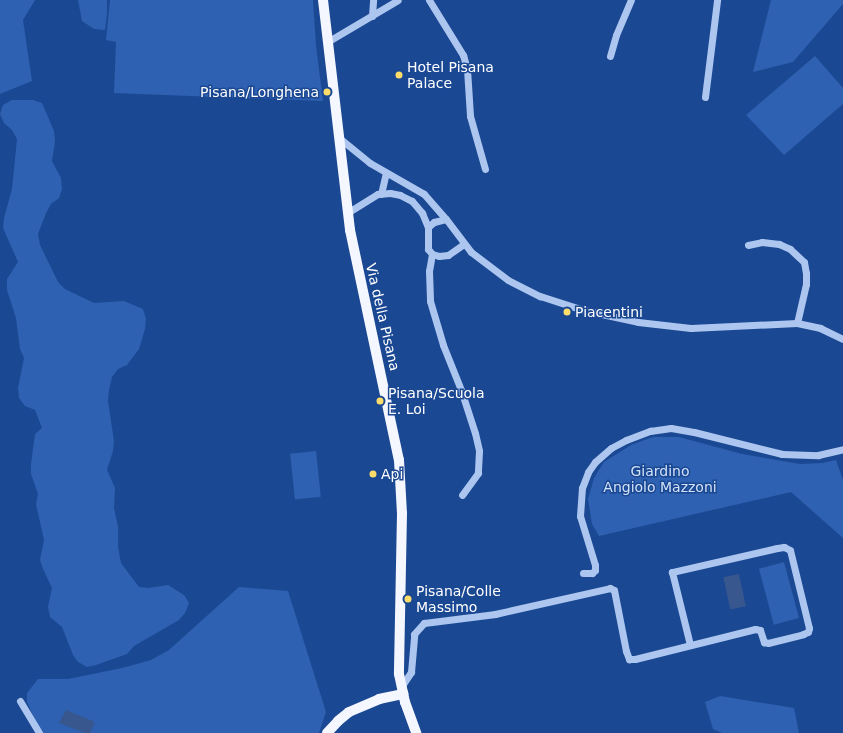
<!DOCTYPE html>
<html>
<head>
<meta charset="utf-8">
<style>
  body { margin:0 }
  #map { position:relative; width:843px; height:733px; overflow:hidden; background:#1b4893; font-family:"DejaVu Sans",sans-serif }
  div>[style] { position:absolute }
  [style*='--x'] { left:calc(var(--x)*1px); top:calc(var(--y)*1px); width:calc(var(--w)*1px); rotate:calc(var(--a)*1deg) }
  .green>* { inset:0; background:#2e61b1; transform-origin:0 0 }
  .water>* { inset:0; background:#37578e; transform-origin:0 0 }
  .minor>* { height:7px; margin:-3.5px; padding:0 3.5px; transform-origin:3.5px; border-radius:3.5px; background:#acc6ef }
  .major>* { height:10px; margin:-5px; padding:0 5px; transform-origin:5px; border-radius:5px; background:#f4f7ff }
  .dots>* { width:11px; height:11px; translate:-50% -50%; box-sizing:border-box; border:2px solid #1b4893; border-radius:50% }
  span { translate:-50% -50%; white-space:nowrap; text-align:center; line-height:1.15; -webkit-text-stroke:3px #1b4893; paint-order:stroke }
  .poi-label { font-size:14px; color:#fff }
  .left { translate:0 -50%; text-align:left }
  .right { translate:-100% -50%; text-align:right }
  .street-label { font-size:14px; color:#fff }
  .park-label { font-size:14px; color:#d2e2fa }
</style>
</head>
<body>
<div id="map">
  <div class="green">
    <div style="clip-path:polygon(0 0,35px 0,23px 20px,32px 81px,0 94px)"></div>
    <div style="clip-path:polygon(78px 0,107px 0,107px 14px,105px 30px,94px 29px,82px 21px)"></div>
    <div style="clip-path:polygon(110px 0,313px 0,316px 46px,323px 101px,114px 93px,116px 42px,106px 40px)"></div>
    <div style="clip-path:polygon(771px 0,843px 0,843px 4px,793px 62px,753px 72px)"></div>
    <div style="clip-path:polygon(815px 56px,843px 88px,843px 104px,784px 155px,746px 115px)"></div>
    <div style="clip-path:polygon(12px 100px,33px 100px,42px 103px,54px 131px,55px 141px,52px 161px,61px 178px,62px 189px,59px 198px,51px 204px,46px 213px,38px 234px,40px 245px,58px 282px,65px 289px,94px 303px,124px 301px,143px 309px,146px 319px,145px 329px,139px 349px,127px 365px,118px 369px,112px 377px,109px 390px,108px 401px,114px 441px,113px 451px,107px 470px,115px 488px,114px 508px,118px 527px,118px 547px,121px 563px,139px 587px,149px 588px,168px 585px,184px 595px,189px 603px,185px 613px,179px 620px,134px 646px,127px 654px,96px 665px,87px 667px,78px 662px,73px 655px,62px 627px,50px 617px,48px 607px,52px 588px,43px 569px,40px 560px,44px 540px,36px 504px,38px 494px,31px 474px,31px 464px,35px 434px,42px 428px,35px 410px,25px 406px,19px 398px,18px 388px,24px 358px,20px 349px,16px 318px,7px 290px,7px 279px,18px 262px,3px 228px,4px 218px,12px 189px,17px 139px,12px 130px,4px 123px,0 114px,3px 105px)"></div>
    <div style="clip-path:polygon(653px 437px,679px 437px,742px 454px,800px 464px,822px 463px,836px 460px,843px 480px,843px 538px,791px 492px,599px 536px,592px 524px,588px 499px,594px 478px,604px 462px,631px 445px)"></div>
    <div style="left:316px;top:451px;width:46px;height:26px;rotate:84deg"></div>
    <div style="left:784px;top:562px;width:58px;height:26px;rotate:75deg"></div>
    <div style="clip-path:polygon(239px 587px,288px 591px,326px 712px,319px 733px,41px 733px,27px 702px,27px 693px,38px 679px,68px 679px,122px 668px,151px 660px,169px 650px)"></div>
    <div style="clip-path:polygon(720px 696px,794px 708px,799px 733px,722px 733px,713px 729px,705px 702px)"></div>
  </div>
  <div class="water">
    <div style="left:739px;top:574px;width:33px;height:16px;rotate:78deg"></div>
    <div style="clip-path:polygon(66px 710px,95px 722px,90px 733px,85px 733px,59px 723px)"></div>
  </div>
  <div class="minor">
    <div style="--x:429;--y:0;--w:65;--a:58.3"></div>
    <div style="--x:463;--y:55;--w:15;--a:74"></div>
    <div style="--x:467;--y:69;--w:47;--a:86.3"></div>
    <div style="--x:470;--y:116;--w:55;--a:74.2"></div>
    <div style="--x:372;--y:16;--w:16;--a:-86"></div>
    <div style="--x:327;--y:42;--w:82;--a:-30.6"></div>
    <div style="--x:610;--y:56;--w:22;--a:-74"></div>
    <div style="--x:616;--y:35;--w:38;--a:-67"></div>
    <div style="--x:705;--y:97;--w:98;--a:-82.9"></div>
    <div style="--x:338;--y:137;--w:41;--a:39.1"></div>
    <div style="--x:370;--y:163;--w:62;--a:29.9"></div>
    <div style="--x:424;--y:194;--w:33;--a:49"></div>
    <div style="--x:381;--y:194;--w:22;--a:-77"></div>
    <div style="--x:347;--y:213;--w:36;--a:-32"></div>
    <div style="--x:378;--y:194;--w:12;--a:-5"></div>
    <div style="--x:390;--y:193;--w:10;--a:11"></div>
    <div style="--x:400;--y:195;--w:13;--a:27"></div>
    <div style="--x:412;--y:201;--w:16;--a:50"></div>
    <div style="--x:422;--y:213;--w:15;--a:67"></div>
    <div style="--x:428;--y:227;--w:22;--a:90"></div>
    <div style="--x:428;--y:249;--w:6;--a:51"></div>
    <div style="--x:432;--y:254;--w:7;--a:16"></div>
    <div style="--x:439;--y:256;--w:9;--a:-6"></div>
    <div style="--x:448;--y:255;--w:19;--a:-35"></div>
    <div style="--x:428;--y:227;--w:8;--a:-40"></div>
    <div style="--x:434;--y:222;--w:12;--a:-14"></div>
    <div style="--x:446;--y:219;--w:41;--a:52.9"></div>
    <div style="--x:471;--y:252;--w:46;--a:37.1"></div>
    <div style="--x:508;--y:280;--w:36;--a:27"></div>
    <div style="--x:540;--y:296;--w:45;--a:18"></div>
    <div style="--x:583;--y:310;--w:56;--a:12.3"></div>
    <div style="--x:638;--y:322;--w:53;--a:6.5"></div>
    <div style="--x:691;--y:328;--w:106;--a:-2.7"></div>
    <div style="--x:797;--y:323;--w:24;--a:12"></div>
    <div style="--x:820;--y:328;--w:25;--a:26"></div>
    <div style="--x:748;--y:245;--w:14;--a:-12"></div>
    <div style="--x:762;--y:242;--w:17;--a:7"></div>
    <div style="--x:779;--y:244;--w:12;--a:24"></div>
    <div style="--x:790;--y:249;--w:19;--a:43"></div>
    <div style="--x:804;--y:262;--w:11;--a:80"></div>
    <div style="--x:806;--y:273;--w:11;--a:90"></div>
    <div style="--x:806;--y:284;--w:40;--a:103"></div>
    <div style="--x:432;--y:254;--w:17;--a:100"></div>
    <div style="--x:429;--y:271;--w:30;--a:88"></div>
    <div style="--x:430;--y:301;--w:46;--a:73.5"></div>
    <div style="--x:443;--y:345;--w:48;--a:68.2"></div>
    <div style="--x:461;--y:390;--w:45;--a:72"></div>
    <div style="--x:475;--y:433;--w:18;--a:77"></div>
    <div style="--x:479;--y:451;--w:22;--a:93"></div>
    <div style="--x:478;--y:473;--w:27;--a:126"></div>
    <div style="--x:583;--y:573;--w:9;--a:0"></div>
    <div style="--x:592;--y:573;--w:4;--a:-45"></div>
    <div style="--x:595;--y:570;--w:5;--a:-90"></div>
    <div style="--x:595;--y:565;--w:51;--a:-107"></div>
    <div style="--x:580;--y:516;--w:28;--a:-86"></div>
    <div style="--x:582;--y:488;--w:17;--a:-69"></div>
    <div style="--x:588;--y:472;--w:12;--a:-55"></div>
    <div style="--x:595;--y:462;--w:21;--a:-41"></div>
    <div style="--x:611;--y:448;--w:17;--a:-28"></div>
    <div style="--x:626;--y:440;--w:26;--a:-21"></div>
    <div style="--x:650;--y:431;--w:21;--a:-8"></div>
    <div style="--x:671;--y:428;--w:23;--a:10"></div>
    <div style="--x:694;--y:432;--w:91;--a:14"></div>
    <div style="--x:782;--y:454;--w:36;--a:2"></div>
    <div style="--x:818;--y:455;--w:26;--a:-13"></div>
    <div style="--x:401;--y:687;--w:18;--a:-56"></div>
    <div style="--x:411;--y:672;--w:38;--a:-85"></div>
    <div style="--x:414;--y:634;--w:15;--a:-48"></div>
    <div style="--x:424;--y:623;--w:72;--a:-7.2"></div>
    <div style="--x:495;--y:614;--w:118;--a:-12.7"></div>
    <div style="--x:610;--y:588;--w:4;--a:27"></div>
    <div style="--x:614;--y:590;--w:62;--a:78.9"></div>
    <div style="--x:626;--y:651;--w:9;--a:69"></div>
    <div style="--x:629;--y:659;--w:6;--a:0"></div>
    <div style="--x:635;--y:659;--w:124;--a:-14"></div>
    <div style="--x:755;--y:629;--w:5;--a:11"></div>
    <div style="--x:760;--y:630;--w:13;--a:72"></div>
    <div style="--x:764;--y:642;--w:4;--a:14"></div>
    <div style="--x:768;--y:643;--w:36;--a:-14"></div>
    <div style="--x:803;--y:634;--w:5;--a:-22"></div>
    <div style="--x:808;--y:632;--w:4;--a:-76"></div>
    <div style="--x:809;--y:628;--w:80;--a:-103.7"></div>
    <div style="--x:790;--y:550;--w:7;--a:-153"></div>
    <div style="--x:784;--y:547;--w:7;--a:172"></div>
    <div style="--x:777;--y:548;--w:108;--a:167.1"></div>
    <div style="--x:672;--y:572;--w:75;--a:76.1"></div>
    <div style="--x:20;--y:701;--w:37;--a:59"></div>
  </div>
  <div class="major">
    <div style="--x:323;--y:0;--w:232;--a:83.3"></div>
    <div style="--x:350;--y:230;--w:235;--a:78"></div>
    <div style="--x:399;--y:460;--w:53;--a:86.8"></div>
    <div style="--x:402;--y:513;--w:161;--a:91.1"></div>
    <div style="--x:399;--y:674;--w:29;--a:78"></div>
    <div style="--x:405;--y:702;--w:33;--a:70"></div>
    <div style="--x:327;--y:733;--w:16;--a:-47"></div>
    <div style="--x:338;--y:721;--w:14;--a:-39"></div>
    <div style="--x:349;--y:712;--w:33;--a:-23"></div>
    <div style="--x:379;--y:699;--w:25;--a:-12"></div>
  </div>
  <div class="dots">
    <div style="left:399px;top:75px;background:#ffdd6a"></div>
    <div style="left:327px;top:92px;background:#ffdd6a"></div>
    <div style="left:567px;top:312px;background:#ffdd6a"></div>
    <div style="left:380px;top:401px;background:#ffdd6a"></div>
    <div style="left:373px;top:474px;background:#ffdd6a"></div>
    <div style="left:408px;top:599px;background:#ffdd6a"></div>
  </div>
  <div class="poi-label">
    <span class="left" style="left:407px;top:75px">Hotel Pisana<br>Palace</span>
    <span class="right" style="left:319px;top:92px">Pisana/Longhena</span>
    <span class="left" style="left:575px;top:312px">Piacentini</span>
    <span class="left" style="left:388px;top:401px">Pisana/Scuola<br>E. Loi</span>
    <span class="left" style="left:381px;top:474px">Api</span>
    <span class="left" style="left:416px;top:599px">Pisana/Colle<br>Massimo</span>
  </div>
  <div class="street-label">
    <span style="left:383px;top:317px;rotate:77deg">Via della Pisana</span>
  </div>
  <div class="park-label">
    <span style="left:660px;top:479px">Giardino<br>Angiolo Mazzoni</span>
  </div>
</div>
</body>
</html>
